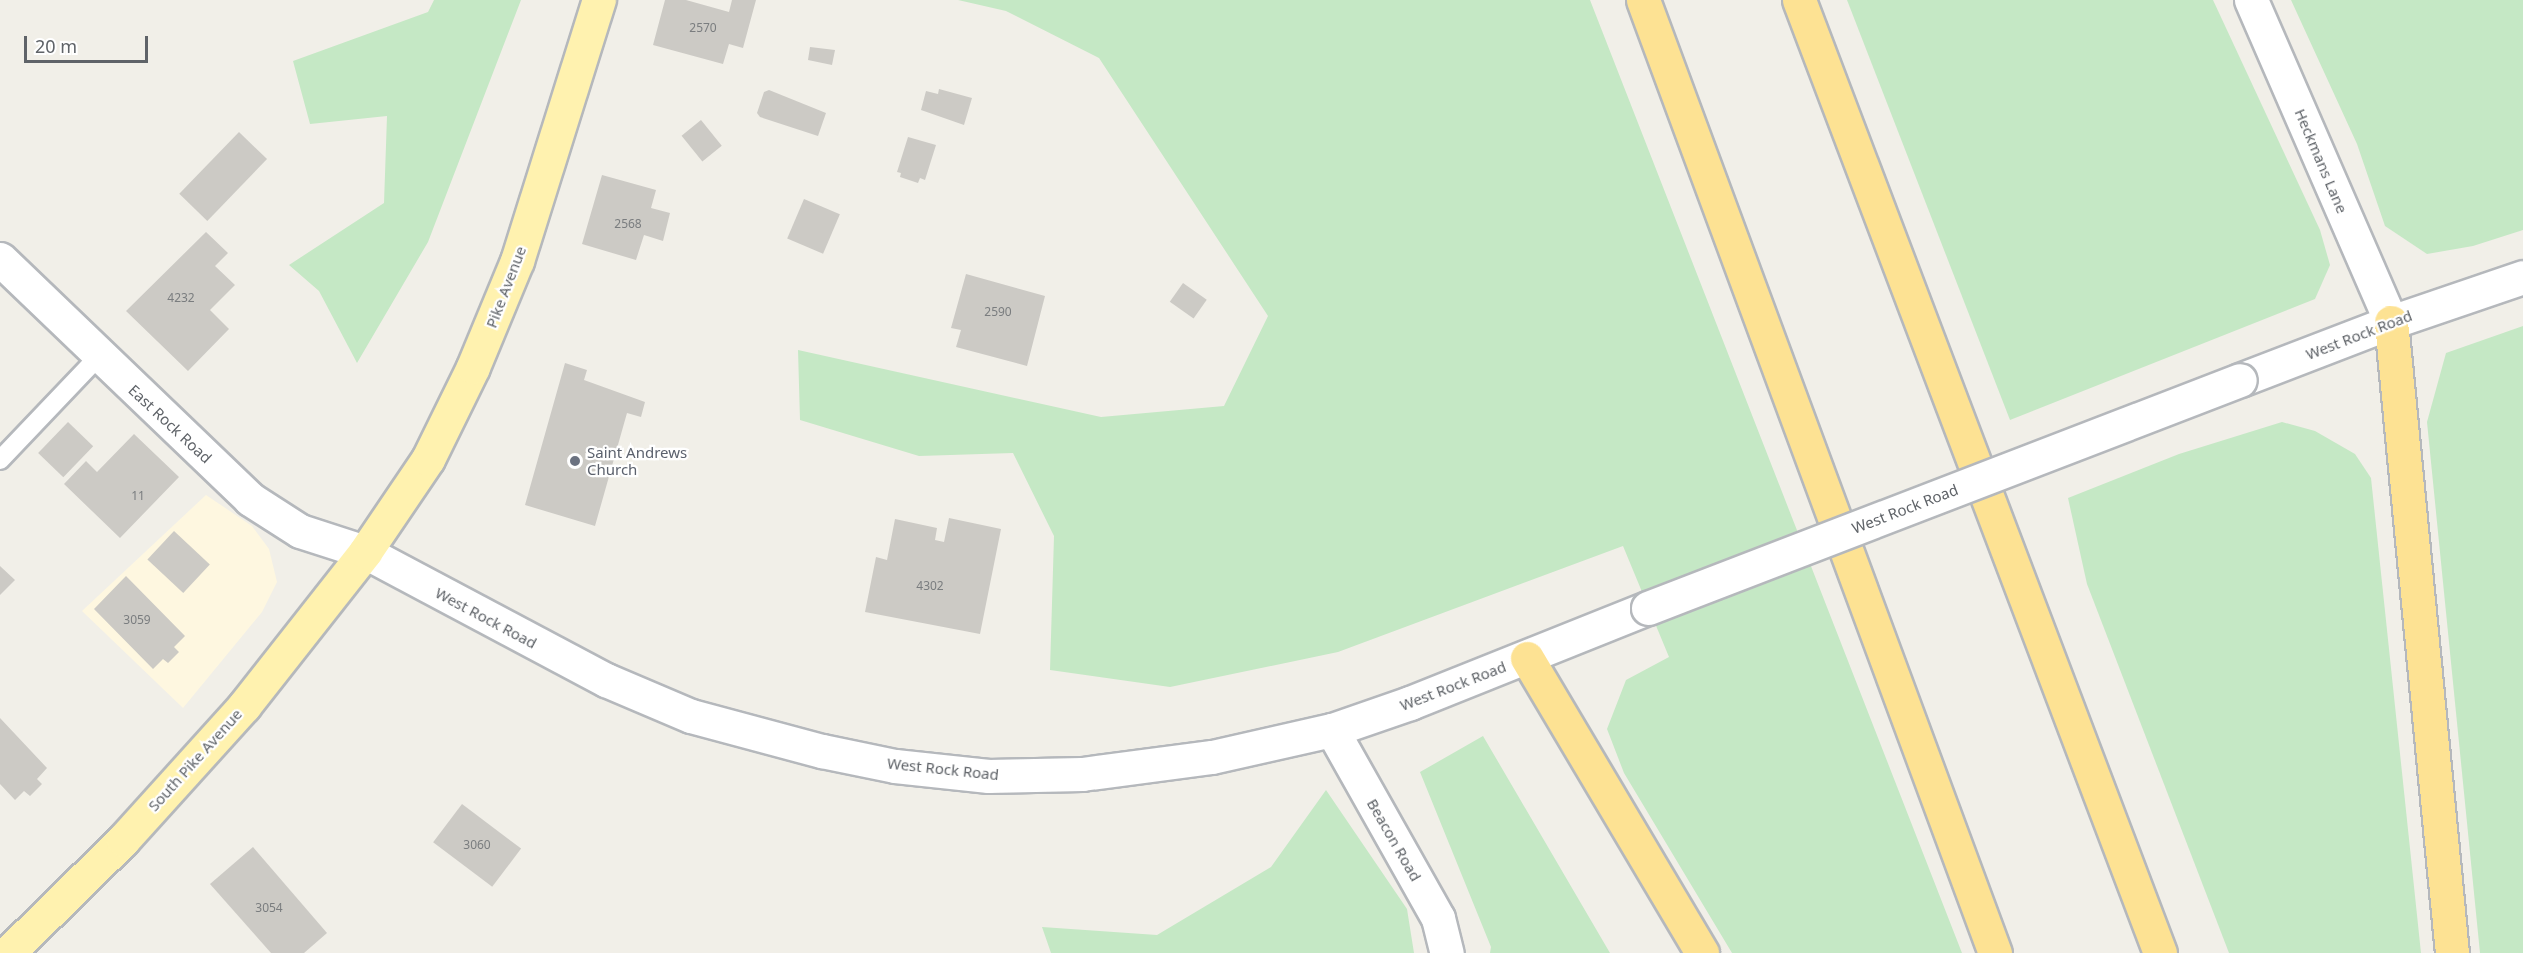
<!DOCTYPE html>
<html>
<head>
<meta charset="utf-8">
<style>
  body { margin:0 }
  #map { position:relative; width:2523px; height:953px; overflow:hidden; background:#f1efe8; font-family:"Noto Sans",sans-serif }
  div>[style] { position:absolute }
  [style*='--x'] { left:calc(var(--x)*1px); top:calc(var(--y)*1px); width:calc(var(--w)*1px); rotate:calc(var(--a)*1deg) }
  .commercial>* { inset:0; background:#fef7e0 }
  .green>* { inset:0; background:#c5e8c5 }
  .building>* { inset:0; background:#cccac5; transform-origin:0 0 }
  .roads { filter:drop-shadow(2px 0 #b5b8bc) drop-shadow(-2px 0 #b5b8bc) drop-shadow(0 2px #b5b8bc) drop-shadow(0 -2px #b5b8bc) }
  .service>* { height:18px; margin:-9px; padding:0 9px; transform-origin:9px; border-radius:9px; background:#fff }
  .minor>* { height:33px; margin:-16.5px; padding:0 16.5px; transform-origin:16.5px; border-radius:16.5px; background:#fff }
  .tertiary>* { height:33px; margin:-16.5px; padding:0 16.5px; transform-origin:16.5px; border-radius:16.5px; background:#fff }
  .primary>* { height:33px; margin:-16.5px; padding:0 16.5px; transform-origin:16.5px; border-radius:16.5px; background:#fff2af }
  .motorway>* { height:33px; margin:-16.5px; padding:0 16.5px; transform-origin:16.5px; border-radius:16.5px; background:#fde293 }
  .bridges { filter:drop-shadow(2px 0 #b5b8bc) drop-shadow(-2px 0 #b5b8bc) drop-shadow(0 2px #b5b8bc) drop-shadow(0 -2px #b5b8bc) }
  .minor-bridge>* { height:33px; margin:-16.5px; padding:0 16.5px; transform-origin:16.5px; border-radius:16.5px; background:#fff }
  .dots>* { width:16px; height:16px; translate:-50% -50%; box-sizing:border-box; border:3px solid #fff; border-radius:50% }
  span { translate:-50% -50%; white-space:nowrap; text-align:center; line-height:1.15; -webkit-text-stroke:4.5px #fff; paint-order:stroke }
  .number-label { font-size:12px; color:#7a7d7f }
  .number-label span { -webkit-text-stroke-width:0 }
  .street-label { font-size:15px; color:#5f6368 }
  .worship-label { font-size:15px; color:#5b616d }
  .left { translate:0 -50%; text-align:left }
  .scale { position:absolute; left:24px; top:36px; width:124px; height:27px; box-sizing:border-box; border:3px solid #5f6368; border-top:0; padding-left:8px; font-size:18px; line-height:21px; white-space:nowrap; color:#5f6368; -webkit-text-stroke:4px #fff; paint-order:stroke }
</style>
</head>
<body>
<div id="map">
  <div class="commercial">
    <div style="clip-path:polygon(206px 495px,252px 526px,269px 549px,277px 582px,262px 612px,183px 708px,82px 611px)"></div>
  </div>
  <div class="green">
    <div style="clip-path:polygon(434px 0,521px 0,428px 242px,357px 363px,319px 291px,289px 265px,384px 203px,387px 116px,310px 124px,293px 61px,428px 12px)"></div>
    <div style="clip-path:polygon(958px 0,1590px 0,1962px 953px,1732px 953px,1624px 773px,1607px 729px,1626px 680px,1669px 657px,1623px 546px,1338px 652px,1170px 687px,1050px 670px,1054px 536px,1013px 453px,919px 456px,800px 420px,798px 350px,1101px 417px,1224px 406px,1268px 316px,1099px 58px,1006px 11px)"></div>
    <div style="clip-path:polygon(1847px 0,2213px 0,2320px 230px,2330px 265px,2315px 299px,2010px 420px)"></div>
    <div style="clip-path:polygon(2291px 0,2523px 0,2523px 230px,2473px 246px,2427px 254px,2385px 226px,2357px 144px)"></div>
    <div style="clip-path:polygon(2523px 326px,2523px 953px,2480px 953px,2427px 422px,2446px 353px)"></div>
    <div style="clip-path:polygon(2282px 422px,2315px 431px,2355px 454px,2371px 478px,2421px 953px,2229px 953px,2087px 584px,2068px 498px,2179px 454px)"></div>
    <div style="clip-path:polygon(1483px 736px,1610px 953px,1490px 953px,1491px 947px,1420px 772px)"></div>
    <div style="clip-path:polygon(1326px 790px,1407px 909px,1414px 953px,1051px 953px,1042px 927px,1157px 935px,1271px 867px)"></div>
  </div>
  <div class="building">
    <div style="clip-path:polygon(665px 0,686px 0,729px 12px,732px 0,756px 0,743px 48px,729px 44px,723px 64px,653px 45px)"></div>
    <div style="clip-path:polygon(810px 47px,835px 50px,832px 65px,808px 60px)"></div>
    <div style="clip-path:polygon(939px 89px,972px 98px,964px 125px,921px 110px,926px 91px,938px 94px)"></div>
    <div style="clip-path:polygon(769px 90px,826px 113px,818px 136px,760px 117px,757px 113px,764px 92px)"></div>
    <div style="left:701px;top:120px;width:33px;height:25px;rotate:51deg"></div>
    <div style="left:239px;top:132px;width:39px;height:86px;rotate:44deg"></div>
    <div style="clip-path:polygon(908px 137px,936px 145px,925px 180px,920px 178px,918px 183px,900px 177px,901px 173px,897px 172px)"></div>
    <div style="clip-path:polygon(602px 175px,656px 190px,651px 208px,670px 213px,663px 241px,644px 235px,636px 260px,582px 244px)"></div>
    <div style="left:804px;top:199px;width:39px;height:43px;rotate:23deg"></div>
    <div style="clip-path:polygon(206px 232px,228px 253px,215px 266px,235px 285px,210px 310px,229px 329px,188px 371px,126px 311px)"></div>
    <div style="clip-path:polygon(966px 274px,1045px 296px,1027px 366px,956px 347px,961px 330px,951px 328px)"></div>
    <div style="left:1183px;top:283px;width:29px;height:23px;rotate:35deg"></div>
    <div style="clip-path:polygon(565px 363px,587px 370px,584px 380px,645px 402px,641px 417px,627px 413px,595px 526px,525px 505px)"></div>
    <div style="left:68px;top:422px;width:35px;height:43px;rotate:44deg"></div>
    <div style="clip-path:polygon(134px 434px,179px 477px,120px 538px,64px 484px,86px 461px,97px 472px)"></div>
    <div style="clip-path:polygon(949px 518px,1001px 529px,980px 634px,865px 612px,876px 557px,887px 560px,895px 519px,937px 528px,935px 540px,944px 542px)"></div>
    <div style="left:174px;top:531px;width:49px;height:39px;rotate:43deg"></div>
    <div style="clip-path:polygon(0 566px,15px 580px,0 595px)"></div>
    <div style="clip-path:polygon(126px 576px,185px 636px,174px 647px,179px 652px,168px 663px,163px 659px,153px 669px,94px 609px)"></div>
    <div style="clip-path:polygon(0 718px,47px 768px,37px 779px,42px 784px,30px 796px,24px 791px,15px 800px,0 784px)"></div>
    <div style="left:462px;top:804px;width:74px;height:48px;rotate:37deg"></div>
    <div style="clip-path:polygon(253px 847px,327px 933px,304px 953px,271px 953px,210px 884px)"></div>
  </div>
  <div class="roads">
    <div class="service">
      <div style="--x:0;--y:460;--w:142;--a:-46.4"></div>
    </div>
    <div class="minor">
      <div style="--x:2251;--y:0;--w:351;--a:66.5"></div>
      <div style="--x:2240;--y:380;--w:162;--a:-21"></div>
      <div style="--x:2391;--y:322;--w:139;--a:-18.8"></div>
      <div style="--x:365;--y:552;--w:273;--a:28"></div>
      <div style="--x:606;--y:680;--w:92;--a:23"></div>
      <div style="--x:691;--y:716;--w:136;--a:15"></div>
      <div style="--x:822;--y:751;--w:75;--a:11.6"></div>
      <div style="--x:895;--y:766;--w:94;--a:6.1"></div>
      <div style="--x:988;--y:776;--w:94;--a:-1.2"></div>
      <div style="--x:1082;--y:774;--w:131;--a:-7.5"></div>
      <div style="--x:1212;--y:757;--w:123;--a:-12.7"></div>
      <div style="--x:1332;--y:730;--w:83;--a:-19.1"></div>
      <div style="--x:1410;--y:703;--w:256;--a:-21.8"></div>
      <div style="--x:1332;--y:730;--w:216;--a:60.6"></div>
      <div style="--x:1438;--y:918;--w:36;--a:76"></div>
    </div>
    <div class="tertiary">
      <div style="--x:0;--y:259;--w:347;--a:43.8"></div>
      <div style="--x:250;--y:499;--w:59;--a:32.6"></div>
      <div style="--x:300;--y:531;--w:68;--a:17.9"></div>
    </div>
    <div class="primary">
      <div style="--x:8;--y:953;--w:161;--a:-44.5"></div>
      <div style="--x:123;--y:840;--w:181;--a:-47.9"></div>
      <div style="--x:244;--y:706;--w:196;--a:-51.8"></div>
      <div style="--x:365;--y:552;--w:112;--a:-55.9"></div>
      <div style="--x:428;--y:459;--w:102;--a:-63.9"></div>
      <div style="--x:473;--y:367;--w:115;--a:-67.5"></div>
      <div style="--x:517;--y:261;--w:274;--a:-72.6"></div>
    </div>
    <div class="motorway">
      <div style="--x:1643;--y:0;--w:1016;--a:69.73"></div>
      <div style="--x:1799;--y:0;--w:1019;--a:69.25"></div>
      <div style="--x:2391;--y:322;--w:634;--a:84.48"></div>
      <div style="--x:1527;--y:658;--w:343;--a:59.3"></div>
    </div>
  </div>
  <div class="bridges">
    <div class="minor-bridge">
      <div style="--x:1648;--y:608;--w:634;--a:-21.06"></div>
    </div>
  </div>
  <div class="dots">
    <div style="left:575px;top:461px;background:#6b7280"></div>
  </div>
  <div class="number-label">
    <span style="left:703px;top:28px">2570</span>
    <span style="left:628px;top:224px">2568</span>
    <span style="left:181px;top:298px">4232</span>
    <span style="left:998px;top:312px">2590</span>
    <span style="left:138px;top:496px">11</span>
    <span style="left:930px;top:586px">4302</span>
    <span style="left:137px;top:620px">3059</span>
    <span style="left:477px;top:845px">3060</span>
    <span style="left:269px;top:908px">3054</span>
  </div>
  <div class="street-label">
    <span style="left:2321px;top:161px;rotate:67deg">Heckmans Lane</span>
    <span style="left:506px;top:287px;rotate:-69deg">Pike Avenue</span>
    <span style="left:2359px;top:335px;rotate:-21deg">West Rock Road</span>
    <span style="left:170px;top:424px;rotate:43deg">East Rock Road</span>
    <span style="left:1905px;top:509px;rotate:-21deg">West Rock Road</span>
    <span style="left:486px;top:618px;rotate:28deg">West Rock Road</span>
    <span style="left:1453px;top:686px;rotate:-21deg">West Rock Road</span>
    <span style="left:195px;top:760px;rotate:-48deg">South Pike Avenue</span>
    <span style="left:943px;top:769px;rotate:6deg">West Rock Road</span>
    <span style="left:1394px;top:840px;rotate:60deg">Beacon Road</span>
  </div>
  <div class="worship-label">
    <span class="left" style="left:587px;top:461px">Saint Andrews<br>Church</span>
  </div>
  <div class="scale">20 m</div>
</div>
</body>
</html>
